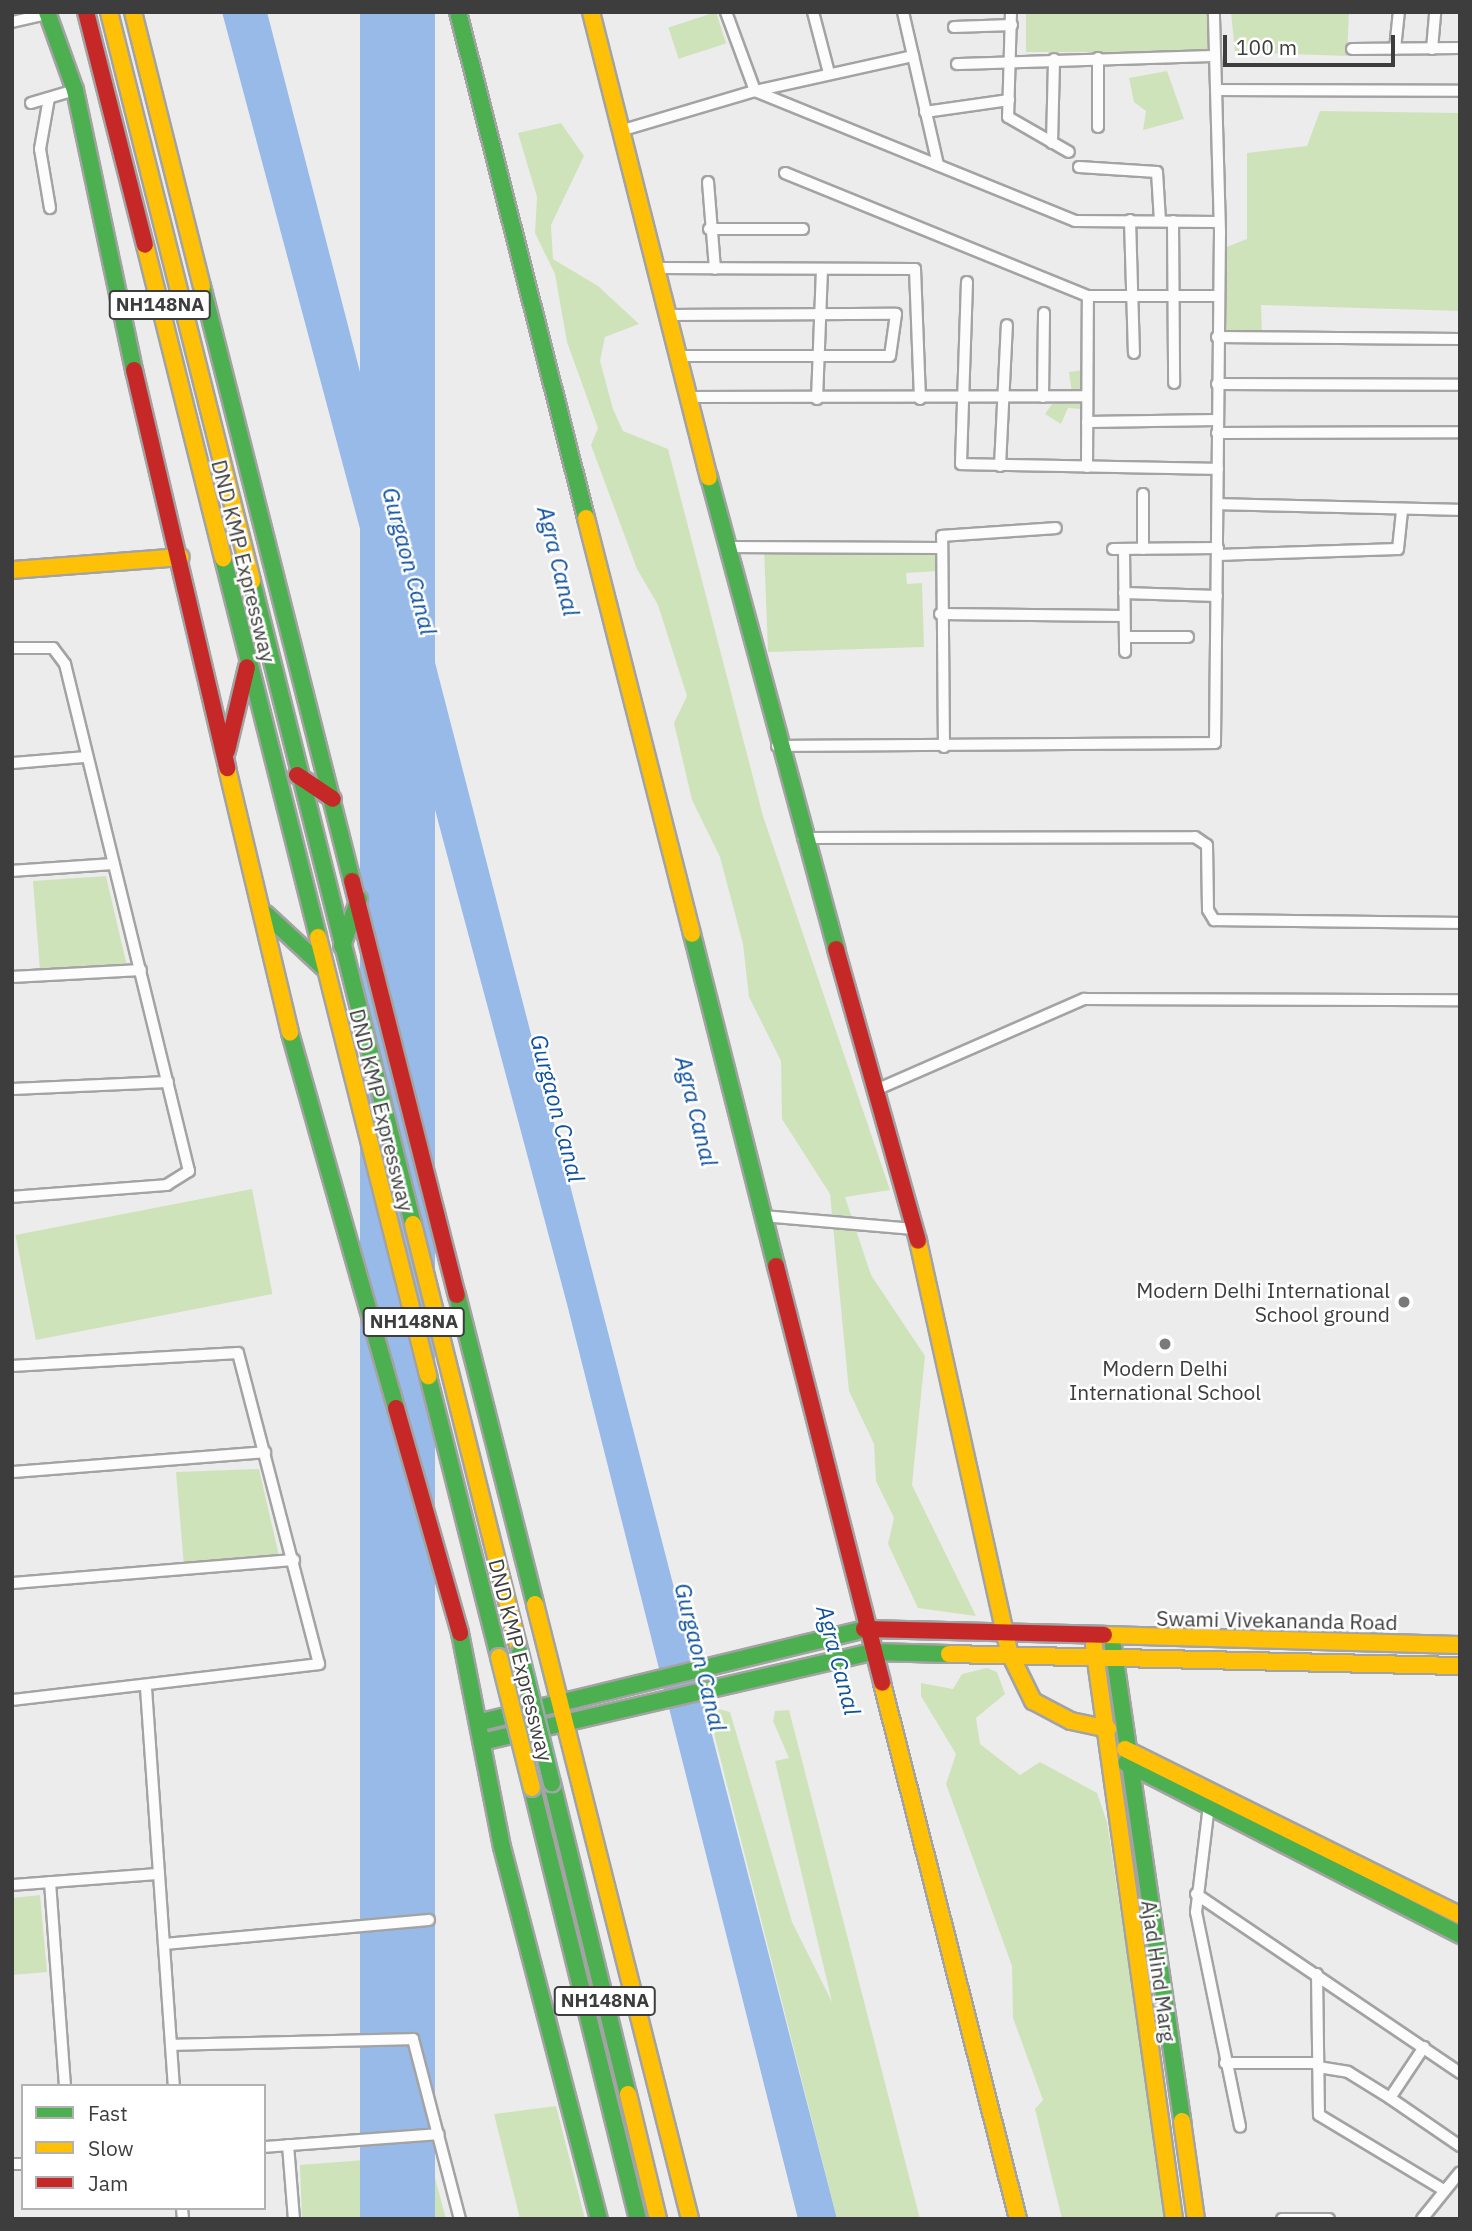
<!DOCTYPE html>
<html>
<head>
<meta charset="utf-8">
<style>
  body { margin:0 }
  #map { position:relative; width:1472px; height:2231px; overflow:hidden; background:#ececec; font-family:"IBM Plex Sans",sans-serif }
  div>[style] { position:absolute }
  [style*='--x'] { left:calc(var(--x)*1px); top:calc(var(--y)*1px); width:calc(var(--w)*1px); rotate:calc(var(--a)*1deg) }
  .green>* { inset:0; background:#cfe3bb; transform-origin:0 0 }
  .water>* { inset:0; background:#97bae9; transform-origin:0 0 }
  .roads { filter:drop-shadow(2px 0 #a3a3a3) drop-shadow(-2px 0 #a3a3a3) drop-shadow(0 2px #a3a3a3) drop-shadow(0 -2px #a3a3a3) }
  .street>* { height:10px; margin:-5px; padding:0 5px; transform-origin:5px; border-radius:5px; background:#fcfcfc }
  .fast>* { height:16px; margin:-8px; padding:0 8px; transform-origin:8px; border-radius:8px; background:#4caf50 }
  .slow>* { height:16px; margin:-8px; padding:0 8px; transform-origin:8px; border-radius:8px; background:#ffc107 }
  .jam>* { height:16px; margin:-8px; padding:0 8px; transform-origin:8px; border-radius:8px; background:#c62828 }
  .bridges { filter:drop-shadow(2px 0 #9da9a8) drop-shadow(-2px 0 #9da9a8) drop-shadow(0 2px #9da9a8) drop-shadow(0 -2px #9da9a8) }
  .fast-bridge>* { height:16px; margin:-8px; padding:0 8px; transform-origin:8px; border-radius:8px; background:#4caf50 }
  .slow-bridge>* { height:16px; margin:-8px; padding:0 8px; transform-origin:8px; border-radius:8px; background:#ffc107 }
  .dots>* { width:19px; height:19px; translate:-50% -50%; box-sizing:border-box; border:4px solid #fff; border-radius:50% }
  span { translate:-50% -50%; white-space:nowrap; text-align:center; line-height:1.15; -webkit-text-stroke:5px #fff; paint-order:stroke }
  .shield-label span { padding:2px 5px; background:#fff; border:2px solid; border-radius:5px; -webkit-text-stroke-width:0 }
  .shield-label { font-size:19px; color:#3d3d3d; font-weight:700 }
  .street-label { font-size:21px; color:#3d3d3d }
  .poi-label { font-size:21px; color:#3d3d3d }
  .right { translate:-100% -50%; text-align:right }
  .water-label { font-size:23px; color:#0c51a0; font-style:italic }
  .frame { position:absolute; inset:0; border:14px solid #3d3d3d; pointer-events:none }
  .legend { position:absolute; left:21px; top:2084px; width:245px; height:126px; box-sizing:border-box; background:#fff; border:2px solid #b1b1b1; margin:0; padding:9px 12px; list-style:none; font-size:21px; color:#3d3d3d }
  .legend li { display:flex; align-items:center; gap:14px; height:35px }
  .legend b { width:35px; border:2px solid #b1b1b1 }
  .scale { position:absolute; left:1223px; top:35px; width:172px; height:32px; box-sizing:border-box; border:4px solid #3d3d3d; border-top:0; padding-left:9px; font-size:21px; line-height:24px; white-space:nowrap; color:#3d3d3d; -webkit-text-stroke:5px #fff; paint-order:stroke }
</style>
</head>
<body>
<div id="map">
  <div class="green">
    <div style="left:716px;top:12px;width:33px;height:50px;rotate:72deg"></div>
    <div style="left:1026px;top:12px;width:186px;height:40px"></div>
    <div style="clip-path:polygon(1231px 12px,1349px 12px,1347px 56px,1235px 52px)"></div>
    <div style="clip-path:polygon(1167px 71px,1184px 119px,1143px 130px,1146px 111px,1134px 102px,1129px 78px)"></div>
    <div style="clip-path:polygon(1320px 111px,1460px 113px,1460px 311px,1261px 305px,1262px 334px,1218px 330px,1219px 250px,1247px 239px,1247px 153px,1307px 146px)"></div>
    <div style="clip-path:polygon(561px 123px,584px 156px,551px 225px,553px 259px,598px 286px,639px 324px,605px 337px,600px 361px,613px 409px,623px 431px,668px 449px,763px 816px,890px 1190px,845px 1197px,871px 1275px,925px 1356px,912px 1485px,976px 1616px,918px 1608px,888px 1544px,894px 1518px,876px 1481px,874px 1444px,849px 1391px,830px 1194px,782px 1119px,781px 1061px,749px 997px,743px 944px,720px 857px,692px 800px,674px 723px,687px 696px,658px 605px,637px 569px,591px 445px,598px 428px,567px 342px,555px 274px,535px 233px,537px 197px,518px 133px)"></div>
    <div style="clip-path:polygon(1091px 369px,1080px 409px,1068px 408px,1061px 424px,1045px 414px,1052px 404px,1073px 401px,1069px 372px)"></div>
    <div style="clip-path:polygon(938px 542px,939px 571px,906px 573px,907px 584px,922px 583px,924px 647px,768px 652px,764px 548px)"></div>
    <div style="clip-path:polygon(106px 876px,127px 966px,40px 971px,33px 881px)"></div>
    <div style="left:252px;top:1189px;width:107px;height:241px;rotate:79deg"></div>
    <div style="clip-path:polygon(259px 1469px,280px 1560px,184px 1566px,176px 1472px)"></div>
    <div style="clip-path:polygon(987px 1668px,997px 1672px,1005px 1694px,976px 1718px,980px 1744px,1020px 1775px,1040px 1762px,1097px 1793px,1107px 1822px,1167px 2219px,1062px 2219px,1035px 2109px,1043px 2100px,1013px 2018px,1012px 1966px,946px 1784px,956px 1754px,921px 1696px,921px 1683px,953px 1689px,962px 1674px)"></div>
    <div style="clip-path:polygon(707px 1706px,730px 1712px,792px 1922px,832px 2002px,775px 1761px,789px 1758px,773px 1721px,775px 1711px,789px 1710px,920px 2219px,837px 2219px)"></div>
    <div style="clip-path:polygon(40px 1895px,47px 1972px,12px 1975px,12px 1898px)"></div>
    <div style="clip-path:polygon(556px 2106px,585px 2219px,520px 2219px,494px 2114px)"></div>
    <div style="clip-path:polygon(429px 2155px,446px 2219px,302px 2219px,300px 2165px)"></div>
  </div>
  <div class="water">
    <div style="clip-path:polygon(222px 12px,267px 12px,837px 2219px,798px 2219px,567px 1304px)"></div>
    <div style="left:360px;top:12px;width:75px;height:2277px"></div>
  </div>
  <div class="roads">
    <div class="street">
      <div style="--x:726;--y:12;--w:84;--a:69.8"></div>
      <div style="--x:755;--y:91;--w:345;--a:22.1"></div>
      <div style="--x:1075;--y:221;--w:144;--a:0.4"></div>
      <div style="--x:813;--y:12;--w:63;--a:75.3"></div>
      <div style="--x:903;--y:12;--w:157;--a:77.1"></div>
      <div style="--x:1011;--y:12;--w:105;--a:91.6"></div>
      <div style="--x:1008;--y:117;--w:70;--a:29.8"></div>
      <div style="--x:12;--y:22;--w:36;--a:-13"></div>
      <div style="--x:954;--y:27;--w:58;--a:-2"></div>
      <div style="--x:1352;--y:49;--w:108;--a:-0.5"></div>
      <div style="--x:1395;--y:49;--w:37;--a:-84"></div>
      <div style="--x:1432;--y:49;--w:37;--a:-85"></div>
      <div style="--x:1098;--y:58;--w:69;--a:90"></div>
      <div style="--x:957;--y:64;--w:258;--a:-1.8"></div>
      <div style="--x:1216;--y:90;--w:244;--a:0.2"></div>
      <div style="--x:49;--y:98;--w:52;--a:100"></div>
      <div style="--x:40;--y:149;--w:60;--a:80.4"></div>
      <div style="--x:31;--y:103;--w:46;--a:-16.5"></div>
      <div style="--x:925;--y:112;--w:85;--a:-8.1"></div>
      <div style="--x:623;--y:130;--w:138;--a:-16.5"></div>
      <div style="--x:755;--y:91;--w:162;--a:-12.5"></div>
      <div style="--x:1052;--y:143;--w:84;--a:-88.6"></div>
      <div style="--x:1079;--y:167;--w:78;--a:3.7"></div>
      <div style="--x:1157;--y:172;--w:49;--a:86.5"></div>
      <div style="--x:785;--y:173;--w:327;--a:22.1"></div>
      <div style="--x:1088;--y:296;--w:131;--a:0"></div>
      <div style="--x:708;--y:182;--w:87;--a:85.4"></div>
      <div style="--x:1130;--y:220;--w:133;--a:88.3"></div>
      <div style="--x:1173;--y:221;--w:162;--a:89.6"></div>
      <div style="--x:709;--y:229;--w:94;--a:0"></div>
      <div style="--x:657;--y:268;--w:258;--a:0.2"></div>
      <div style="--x:915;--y:269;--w:130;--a:87.8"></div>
      <div style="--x:967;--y:282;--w:182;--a:91.9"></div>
      <div style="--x:961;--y:464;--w:257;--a:1.1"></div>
      <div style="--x:668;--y:315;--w:228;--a:-0.3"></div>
      <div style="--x:896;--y:314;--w:42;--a:98.1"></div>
      <div style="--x:890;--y:356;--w:211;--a:180"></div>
      <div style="--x:1217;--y:337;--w:243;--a:0.5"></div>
      <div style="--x:1217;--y:384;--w:242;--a:0.2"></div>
      <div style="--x:689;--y:397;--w:398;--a:-0.1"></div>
      <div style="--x:1043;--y:397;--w:84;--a:-89.3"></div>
      <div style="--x:817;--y:399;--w:128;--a:-87.8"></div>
      <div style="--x:1087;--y:422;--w:130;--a:-0.9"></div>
      <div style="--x:1217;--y:433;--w:243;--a:-0.2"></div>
      <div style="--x:1000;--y:466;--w:141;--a:-87.2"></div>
      <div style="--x:1087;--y:467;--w:171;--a:-89.7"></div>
      <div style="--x:1143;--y:494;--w:55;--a:90"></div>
      <div style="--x:1218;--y:504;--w:242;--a:1.4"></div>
      <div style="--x:727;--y:547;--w:214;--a:0.3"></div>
      <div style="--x:1113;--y:549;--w:105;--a:-0.5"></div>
      <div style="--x:1124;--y:549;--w:103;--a:89.4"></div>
      <div style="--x:1218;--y:555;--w:180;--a:-1.9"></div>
      <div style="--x:1398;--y:549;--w:39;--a:-84"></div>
      <div style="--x:1124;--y:593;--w:93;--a:1.8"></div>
      <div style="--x:940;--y:614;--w:184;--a:0.6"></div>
      <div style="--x:1125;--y:637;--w:63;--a:0"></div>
      <div style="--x:12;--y:648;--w:41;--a:0"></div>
      <div style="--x:53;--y:648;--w:20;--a:53"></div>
      <div style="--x:65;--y:664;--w:522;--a:76.26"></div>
      <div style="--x:189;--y:1171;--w:26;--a:148"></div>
      <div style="--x:167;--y:1185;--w:155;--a:175.6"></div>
      <div style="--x:777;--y:746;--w:438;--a:-0.4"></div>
      <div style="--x:1215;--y:743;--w:511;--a:-89.44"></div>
      <div style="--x:1220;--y:232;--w:220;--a:-91.6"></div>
      <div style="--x:944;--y:747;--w:211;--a:-90.5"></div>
      <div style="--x:942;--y:536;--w:114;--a:-4"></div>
      <div style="--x:12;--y:763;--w:73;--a:-4.7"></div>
      <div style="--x:803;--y:838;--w:392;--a:-0.1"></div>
      <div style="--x:1195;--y:837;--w:14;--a:34"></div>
      <div style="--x:1207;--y:845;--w:65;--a:89.1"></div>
      <div style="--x:1208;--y:910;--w:12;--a:59"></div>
      <div style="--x:1214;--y:920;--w:246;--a:0.7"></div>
      <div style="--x:12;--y:871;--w:100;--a:-4"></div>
      <div style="--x:12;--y:977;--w:129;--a:-3.1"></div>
      <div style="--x:12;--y:1089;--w:156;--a:-2.6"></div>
      <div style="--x:878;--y:1089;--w:225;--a:-23.6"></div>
      <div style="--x:1084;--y:999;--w:376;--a:0.2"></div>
      <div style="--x:762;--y:1216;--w:153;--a:4.9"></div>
      <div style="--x:12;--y:1366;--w:226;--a:-3.3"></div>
      <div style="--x:238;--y:1353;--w:321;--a:75.4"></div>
      <div style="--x:319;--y:1664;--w:309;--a:173.3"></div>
      <div style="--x:12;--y:1472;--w:254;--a:-4.5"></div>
      <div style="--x:12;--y:1583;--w:283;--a:-4.7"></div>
      <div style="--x:146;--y:1688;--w:399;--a:86"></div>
      <div style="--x:1209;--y:1805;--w:108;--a:96.9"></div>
      <div style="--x:1196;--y:1912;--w:219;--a:78.4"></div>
      <div style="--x:50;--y:1882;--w:205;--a:85.8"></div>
      <div style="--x:12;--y:1885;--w:147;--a:-4.3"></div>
      <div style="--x:1196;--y:1894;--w:319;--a:34.1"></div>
      <div style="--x:164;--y:1944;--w:266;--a:-5.2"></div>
      <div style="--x:1317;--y:1974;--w:141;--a:89.2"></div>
      <div style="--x:1319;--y:2115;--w:146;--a:31"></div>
      <div style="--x:171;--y:2045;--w:242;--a:-1.4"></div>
      <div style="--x:413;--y:2039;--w:186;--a:75.4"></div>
      <div style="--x:1424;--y:2047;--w:61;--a:123.7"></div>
      <div style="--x:1390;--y:2098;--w:85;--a:34.4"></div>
      <div style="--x:1225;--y:2063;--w:93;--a:0"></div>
      <div style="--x:1318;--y:2067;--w:30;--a:9"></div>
      <div style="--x:1348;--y:2072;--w:49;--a:31.8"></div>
      <div style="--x:288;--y:2145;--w:74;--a:85.4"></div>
      <div style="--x:264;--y:2147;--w:175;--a:-4.2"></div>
      <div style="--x:12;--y:2164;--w:11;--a:0"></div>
      <div style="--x:182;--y:2208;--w:11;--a:85"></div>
      <div style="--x:1282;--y:2219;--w:47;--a:0"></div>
      <div style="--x:1422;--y:2219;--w:60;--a:-51"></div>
    </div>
    <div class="fast">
      <div style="--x:47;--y:12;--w:83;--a:70.3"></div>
      <div style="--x:75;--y:90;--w:286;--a:78.1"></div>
      <div style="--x:458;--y:12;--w:522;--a:75.8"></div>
      <div style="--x:202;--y:286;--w:614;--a:75.85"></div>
      <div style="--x:709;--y:477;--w:489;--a:74.9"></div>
      <div style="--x:223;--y:558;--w:391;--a:75.9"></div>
      <div style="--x:252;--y:581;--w:663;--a:75.94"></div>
      <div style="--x:266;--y:914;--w:78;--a:42.9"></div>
      <div style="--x:692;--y:934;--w:342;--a:75.8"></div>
      <div style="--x:342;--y:946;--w:50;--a:-70.1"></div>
      <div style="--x:290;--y:1033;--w:390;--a:74.2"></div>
      <div style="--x:457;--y:1295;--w:319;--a:75.8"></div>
      <div style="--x:428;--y:1376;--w:290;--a:75.8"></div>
      <div style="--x:460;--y:1633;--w:218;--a:78.9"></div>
      <div style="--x:502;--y:1847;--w:384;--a:75.4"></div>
      <div style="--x:1113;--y:1646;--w:480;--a:81.7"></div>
      <div style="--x:481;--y:1722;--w:394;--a:-13.6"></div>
      <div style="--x:486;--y:1741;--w:397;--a:-13"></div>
      <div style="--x:873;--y:1652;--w:76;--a:1.5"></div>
      <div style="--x:1126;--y:1763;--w:376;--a:27.2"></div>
      <div style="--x:552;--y:1783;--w:320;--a:76.3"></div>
      <div style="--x:532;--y:1788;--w:444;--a:76.2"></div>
    </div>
    <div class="slow">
      <div style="--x:109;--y:12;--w:587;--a:75.89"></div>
      <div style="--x:133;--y:12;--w:283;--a:75.9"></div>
      <div style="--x:591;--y:12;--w:480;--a:75.8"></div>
      <div style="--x:145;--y:245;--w:323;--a:76"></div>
      <div style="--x:586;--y:518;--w:429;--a:75.7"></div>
      <div style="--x:12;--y:570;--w:169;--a:-4.4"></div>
      <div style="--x:227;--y:768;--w:272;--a:76.6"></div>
      <div style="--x:318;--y:937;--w:453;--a:75.9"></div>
      <div style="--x:413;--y:1224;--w:442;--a:76"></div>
      <div style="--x:918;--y:1241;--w:421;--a:77.5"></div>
      <div style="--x:1009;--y:1652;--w:55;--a:63.9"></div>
      <div style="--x:1033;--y:1701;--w:43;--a:27.8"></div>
      <div style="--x:1071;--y:1721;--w:38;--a:12"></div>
      <div style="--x:535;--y:1604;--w:634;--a:75.85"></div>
      <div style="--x:1104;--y:1635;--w:356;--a:1.6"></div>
      <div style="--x:1094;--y:1646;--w:579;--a:82.05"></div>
      <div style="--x:949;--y:1654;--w:511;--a:1.35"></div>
      <div style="--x:882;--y:1683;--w:553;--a:75.76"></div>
      <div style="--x:1125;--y:1749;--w:374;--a:26.4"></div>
      <div style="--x:628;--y:2094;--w:129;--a:76.5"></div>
      <div style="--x:1182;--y:2121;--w:99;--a:81.9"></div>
    </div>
    <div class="jam">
      <div style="--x:86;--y:12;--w:240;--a:75.8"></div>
      <div style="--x:134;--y:370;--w:409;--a:76.8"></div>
      <div style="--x:227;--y:751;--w:86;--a:-76.6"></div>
      <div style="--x:297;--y:775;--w:43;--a:33.7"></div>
      <div style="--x:352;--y:881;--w:427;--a:75.8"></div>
      <div style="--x:836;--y:949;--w:303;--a:74.3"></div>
      <div style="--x:776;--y:1266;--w:430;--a:75.7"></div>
      <div style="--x:396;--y:1408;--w:234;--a:74.1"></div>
      <div style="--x:864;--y:1629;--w:240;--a:1.4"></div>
    </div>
  </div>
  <div class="bridges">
    <div class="fast-bridge">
      <div style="--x:520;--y:1653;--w:134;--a:76.2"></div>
    </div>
    <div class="slow-bridge">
      <div style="--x:499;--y:1657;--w:135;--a:75.9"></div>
    </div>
  </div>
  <div class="dots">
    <div style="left:1404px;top:1302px;background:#7a7a7a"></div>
    <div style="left:1165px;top:1344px;background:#7a7a7a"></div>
  </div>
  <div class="shield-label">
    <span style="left:160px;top:305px">NH148NA</span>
    <span style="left:414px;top:1322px">NH148NA</span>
    <span style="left:605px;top:2001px">NH148NA</span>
  </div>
  <div class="street-label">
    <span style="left:244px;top:561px;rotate:76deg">DND KMP Expressway</span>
    <span style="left:382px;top:1110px;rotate:76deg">DND KMP Expressway</span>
    <span style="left:1277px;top:1620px;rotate:1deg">Swami Vivekananda Road</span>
    <span style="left:521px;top:1660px;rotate:76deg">DND KMP Expressway</span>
    <span style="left:1159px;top:1971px;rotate:82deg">Ajad Hind Marg</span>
  </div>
  <div class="poi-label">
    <span class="right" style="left:1390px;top:1302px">Modern Delhi International<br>School ground</span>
    <span style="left:1165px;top:1380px">Modern Delhi<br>International School</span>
  </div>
  <div class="water-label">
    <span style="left:410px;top:561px;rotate:75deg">Gurgaon Canal</span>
    <span style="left:559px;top:561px;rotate:76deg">Agra Canal</span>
    <span style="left:558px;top:1108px;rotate:75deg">Gurgaon Canal</span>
    <span style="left:697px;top:1111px;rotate:76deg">Agra Canal</span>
    <span style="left:701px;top:1657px;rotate:76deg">Gurgaon Canal</span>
    <span style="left:839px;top:1660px;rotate:75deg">Agra Canal</span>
  </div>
  <div class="frame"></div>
  <ul class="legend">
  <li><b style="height:9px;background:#4caf50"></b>Fast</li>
  <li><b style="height:9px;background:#ffc107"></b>Slow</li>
  <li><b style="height:9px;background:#c62828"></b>Jam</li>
  </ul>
  <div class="scale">100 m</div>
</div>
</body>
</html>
